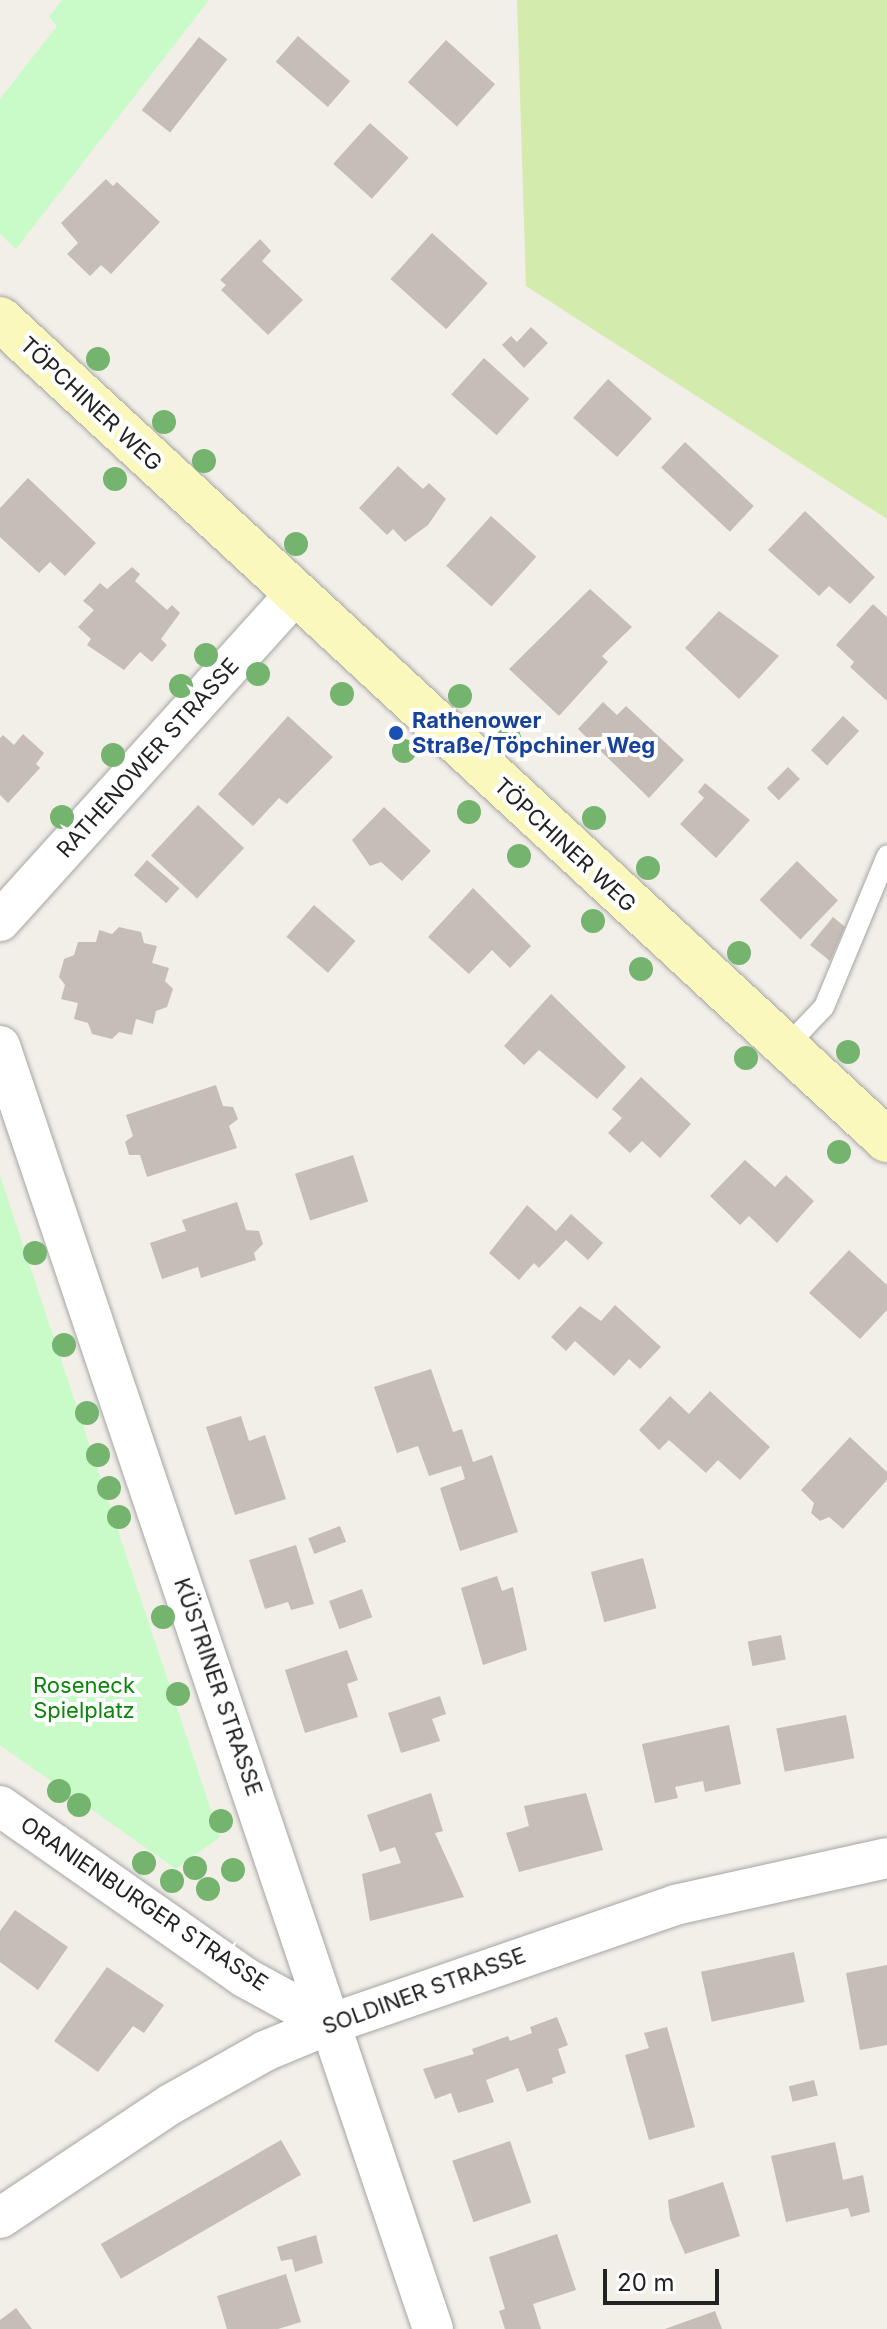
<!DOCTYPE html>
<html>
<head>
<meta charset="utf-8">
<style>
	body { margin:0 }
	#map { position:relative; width:887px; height:2329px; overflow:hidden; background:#f2eee8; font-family:Inter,sans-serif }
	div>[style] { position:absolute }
	.grass>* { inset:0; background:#d3ecae }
	.park>* { inset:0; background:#c8fbc7 }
	.building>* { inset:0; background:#c7bdb7; transform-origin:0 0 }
	.roads { filter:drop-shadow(0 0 2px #a6a6a6) drop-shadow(0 0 2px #a6a6a6) }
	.lane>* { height:20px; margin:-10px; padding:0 10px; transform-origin:10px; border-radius:10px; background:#fff }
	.street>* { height:40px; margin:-20px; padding:0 20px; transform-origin:20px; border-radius:20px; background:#fff }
	.secondary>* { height:44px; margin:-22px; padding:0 22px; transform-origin:22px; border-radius:22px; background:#fbf8bd }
	.trees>* { width:24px; height:24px; margin:-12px; border-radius:50%; background:#74b46e }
	.dots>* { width:22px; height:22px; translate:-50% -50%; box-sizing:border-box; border:4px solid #fff; border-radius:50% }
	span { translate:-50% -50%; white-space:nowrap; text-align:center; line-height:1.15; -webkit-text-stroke:8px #fff; paint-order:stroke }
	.street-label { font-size:22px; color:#222 }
	.transit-label { font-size:22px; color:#164399; font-weight:700 }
	.left { translate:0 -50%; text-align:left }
	.park-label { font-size:22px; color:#0c850a }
	.scale { position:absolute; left:603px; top:2269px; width:116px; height:36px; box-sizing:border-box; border:4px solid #222; border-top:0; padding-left:10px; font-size:24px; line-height:28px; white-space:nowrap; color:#222; -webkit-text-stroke:6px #fff; paint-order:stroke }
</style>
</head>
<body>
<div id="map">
	<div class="grass">
		<i style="clip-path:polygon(517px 0,887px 0,887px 519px,526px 286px)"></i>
	</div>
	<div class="park">
		<i style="clip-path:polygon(62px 0,209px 0,16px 249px,0 234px,0 99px,57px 26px,49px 17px)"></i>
		<i style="clip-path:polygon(0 1176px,220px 1837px,176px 1869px,0 1745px)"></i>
	</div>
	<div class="building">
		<i style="left:298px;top:36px;width:69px;height:34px;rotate:41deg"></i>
		<i style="left:199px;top:37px;width:36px;height:93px;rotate:38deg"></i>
		<i style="left:446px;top:40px;width:66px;height:57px;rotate:42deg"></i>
		<i style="left:370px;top:123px;width:52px;height:55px;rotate:42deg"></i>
		<i style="clip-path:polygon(106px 179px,113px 186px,117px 182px,160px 222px,111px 274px,101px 265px,90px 276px,67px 254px,78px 243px,61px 223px)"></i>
		<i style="left:432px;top:233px;width:75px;height:62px;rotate:42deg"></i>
		<i style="clip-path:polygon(260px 239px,271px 251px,262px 261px,303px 300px,268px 335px,221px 290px,226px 285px,220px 280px)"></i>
		<i style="clip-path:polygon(531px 327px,548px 343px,524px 368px,502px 345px,511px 336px,517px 342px)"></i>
		<i style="left:484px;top:358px;width:61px;height:49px;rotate:42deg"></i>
		<i style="left:608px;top:379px;width:59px;height:52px;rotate:42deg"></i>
		<i style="left:685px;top:442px;width:94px;height:35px;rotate:43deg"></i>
		<i style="clip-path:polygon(398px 466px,423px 489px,429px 483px,446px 499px,428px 525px,405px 542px,393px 529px,387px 535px,359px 508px)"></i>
		<i style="clip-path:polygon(28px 478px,96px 543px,65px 576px,50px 562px,39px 573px,0 537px,0 508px)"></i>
		<i style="clip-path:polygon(805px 511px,875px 577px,850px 604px,829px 586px,819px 596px,768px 550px)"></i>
		<i style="left:491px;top:516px;width:61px;height:67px;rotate:42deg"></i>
		<i style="clip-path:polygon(132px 567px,140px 574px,135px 581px,167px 610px,172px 605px,180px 613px,161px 639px,167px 645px,152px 662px,140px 652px,124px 670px,87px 645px,91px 639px,78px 627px,94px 610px,83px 601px,100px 583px,107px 589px)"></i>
		<i style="clip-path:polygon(590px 589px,632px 627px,602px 656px,608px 662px,559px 716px,509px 669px)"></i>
		<i style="clip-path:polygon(873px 604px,887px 617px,887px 701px,850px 667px,854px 662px,836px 645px)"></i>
		<i style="clip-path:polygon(719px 611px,779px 656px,739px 699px,685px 648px)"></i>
		<i style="clip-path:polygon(603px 702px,617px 715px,626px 706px,684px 760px,649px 798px,578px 729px)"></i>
		<i style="clip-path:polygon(288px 716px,333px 757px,287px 804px,279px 798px,253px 826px,218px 794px)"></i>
		<i style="left:843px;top:716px;width:22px;height:47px;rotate:43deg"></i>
		<i style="clip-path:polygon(23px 734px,44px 753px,36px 764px,40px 768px,8px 803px,0 795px,0 738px,3px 735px,14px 745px)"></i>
		<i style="left:788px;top:767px;width:17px;height:30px;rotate:45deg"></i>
		<i style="clip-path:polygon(705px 783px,750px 820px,716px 858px,680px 824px,704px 798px,698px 792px)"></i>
		<i style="left:198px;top:805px;width:63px;height:69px;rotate:43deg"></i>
		<i style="clip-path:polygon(384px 807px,431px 851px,402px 881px,381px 862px,370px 866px,352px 840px)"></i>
		<i style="left:147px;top:860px;width:43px;height:20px;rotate:41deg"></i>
		<i style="left:797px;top:861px;width:57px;height:54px;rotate:44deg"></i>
		<i style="clip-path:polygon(473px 888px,531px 946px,510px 968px,492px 950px,469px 974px,428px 937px)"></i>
		<i style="left:314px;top:905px;width:55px;height:42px;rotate:41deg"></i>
		<i style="clip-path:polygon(833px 917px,845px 927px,830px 961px,810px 945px)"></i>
		<i style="clip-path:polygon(119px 927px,141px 932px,144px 943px,157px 946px,152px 963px,169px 968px,165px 981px,173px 989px,167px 1007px,156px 1011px,153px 1024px,136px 1019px,132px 1035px,119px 1032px,112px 1039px,92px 1034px,88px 1023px,74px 1019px,78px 1003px,61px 999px,65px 985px,59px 977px,64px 959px,74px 955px,78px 942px,96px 942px,99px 930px,112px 934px)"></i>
		<i style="clip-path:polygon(551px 994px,626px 1067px,597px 1099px,539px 1050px,524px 1065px,504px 1046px)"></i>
		<i style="clip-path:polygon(641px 1077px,691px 1124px,660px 1158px,642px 1141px,630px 1153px,608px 1133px,622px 1118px,612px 1109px)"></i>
		<i style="clip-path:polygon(216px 1085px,223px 1106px,233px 1107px,238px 1119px,229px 1126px,237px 1148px,147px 1177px,140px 1155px,129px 1155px,125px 1142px,133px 1136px,126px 1115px)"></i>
		<i style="left:353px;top:1155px;width:49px;height:61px;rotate:72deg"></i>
		<i style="clip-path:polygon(745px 1160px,775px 1187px,786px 1175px,814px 1201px,777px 1243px,749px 1216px,740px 1225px,710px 1196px)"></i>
		<i style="clip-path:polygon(237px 1202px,246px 1230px,259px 1231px,263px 1244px,254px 1253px,256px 1260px,201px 1278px,198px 1267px,162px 1279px,150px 1243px,186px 1231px,182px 1220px)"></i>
		<i style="clip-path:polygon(527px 1205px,556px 1231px,571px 1214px,603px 1243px,588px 1260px,566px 1240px,539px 1268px,534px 1263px,519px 1280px,489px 1253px)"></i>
		<i style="clip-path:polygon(849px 1250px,887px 1285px,887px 1310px,860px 1339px,809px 1293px)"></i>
		<i style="clip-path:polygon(615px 1305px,661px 1347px,640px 1369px,629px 1359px,614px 1376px,575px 1341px,566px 1351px,551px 1337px,580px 1306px,601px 1321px)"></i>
		<i style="clip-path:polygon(431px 1369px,453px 1432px,462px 1429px,473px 1462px,492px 1455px,518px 1532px,460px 1551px,440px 1488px,465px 1479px,461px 1466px,429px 1476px,418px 1446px,397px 1453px,374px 1387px)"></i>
		<i style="clip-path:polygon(710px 1391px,770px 1447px,740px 1480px,718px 1460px,706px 1473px,669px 1440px,659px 1450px,639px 1430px,670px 1396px,689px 1414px)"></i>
		<i style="clip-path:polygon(241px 1416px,249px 1441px,265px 1435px,286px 1499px,235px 1515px,206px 1427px)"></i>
		<i style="clip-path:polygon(850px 1437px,887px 1472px,887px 1480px,843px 1529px,829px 1517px,820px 1521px,811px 1513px,814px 1503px,801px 1490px)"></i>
		<i style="left:340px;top:1526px;width:17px;height:34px;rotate:69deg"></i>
		<i style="clip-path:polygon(296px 1545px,314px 1604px,291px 1610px,288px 1602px,265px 1609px,249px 1560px)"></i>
		<i style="left:643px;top:1558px;width:52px;height:54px;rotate:75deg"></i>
		<i style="clip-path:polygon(497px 1576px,502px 1591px,513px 1587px,527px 1650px,483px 1665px,461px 1588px)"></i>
		<i style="left:362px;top:1589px;width:30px;height:35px;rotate:70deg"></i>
		<i style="left:781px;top:1635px;width:25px;height:34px;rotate:79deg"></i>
		<i style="clip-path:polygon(347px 1650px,358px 1680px,347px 1684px,358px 1717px,305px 1733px,285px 1670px)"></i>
		<i style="clip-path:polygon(440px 1696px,446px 1714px,432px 1719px,440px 1741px,401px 1753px,388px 1713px)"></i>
		<i style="left:846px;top:1715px;width:44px;height:71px;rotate:79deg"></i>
		<i style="clip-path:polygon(729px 1725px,741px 1784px,705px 1792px,703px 1781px,675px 1787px,678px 1798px,655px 1803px,642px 1744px)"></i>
		<i style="clip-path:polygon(431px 1793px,443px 1831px,435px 1833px,464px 1897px,370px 1921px,362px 1874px,401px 1863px,395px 1847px,380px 1852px,367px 1815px)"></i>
		<i style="clip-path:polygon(586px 1793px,603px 1850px,519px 1872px,506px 1833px,529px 1826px,524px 1806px)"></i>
		<i style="clip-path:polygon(15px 1910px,68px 1947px,38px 1990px,0 1962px,0 1931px)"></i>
		<i style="left:794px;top:1952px;width:51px;height:95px;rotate:78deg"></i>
		<i style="clip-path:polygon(887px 1965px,887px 2045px,860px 2050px,846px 1973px)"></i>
		<i style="clip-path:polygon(107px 1967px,164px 2005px,144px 2033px,133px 2026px,98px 2072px,54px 2041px)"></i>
		<i style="clip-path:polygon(557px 2017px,568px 2045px,558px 2049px,566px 2073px,552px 2078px,553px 2083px,527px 2092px,518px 2068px,486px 2080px,494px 2102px,458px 2113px,451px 2093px,435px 2099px,423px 2069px,474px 2054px,472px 2049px,508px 2036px,510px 2041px,532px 2033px,530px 2027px)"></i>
		<i style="clip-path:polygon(667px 2027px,695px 2127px,649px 2140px,625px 2055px,649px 2048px,644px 2033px)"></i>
		<i style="left:814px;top:2080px;width:16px;height:26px;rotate:76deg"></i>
		<i style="left:281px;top:2140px;width:40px;height:208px;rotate:60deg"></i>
		<i style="left:510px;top:2141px;width:65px;height:61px;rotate:71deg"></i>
		<i style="clip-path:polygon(835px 2142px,843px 2180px,863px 2175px,870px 2212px,851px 2217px,848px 2208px,786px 2222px,771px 2156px)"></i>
		<i style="clip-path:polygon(723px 2182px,740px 2236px,685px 2254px,670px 2219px,668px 2200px)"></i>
		<i style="clip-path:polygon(557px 2234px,576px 2290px,533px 2304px,541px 2329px,505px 2329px,499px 2311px,505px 2309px,489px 2257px)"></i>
		<i style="clip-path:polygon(316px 2235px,323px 2263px,295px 2272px,292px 2259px,281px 2261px,277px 2247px)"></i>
		<i style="clip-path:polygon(286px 2274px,301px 2322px,278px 2329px,227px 2329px,217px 2296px)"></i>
		<i style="clip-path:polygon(16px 2308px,32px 2329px,0 2329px,0 2320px)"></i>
		<i style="clip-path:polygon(715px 2311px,722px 2329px,665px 2329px)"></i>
	</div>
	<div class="roads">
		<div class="lane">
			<i style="left:786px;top:1047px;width:55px;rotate:-46.5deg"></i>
			<i style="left:824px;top:1007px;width:164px;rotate:-67.4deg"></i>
		</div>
		<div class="street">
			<i style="left:0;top:921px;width:440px;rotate:-47.9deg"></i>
			<i style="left:0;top:1046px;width:1354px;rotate:71.35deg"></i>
			<i style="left:0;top:1806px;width:298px;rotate:35deg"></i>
			<i style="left:244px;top:1977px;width:98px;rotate:28.7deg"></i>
			<i style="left:0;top:2218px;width:206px;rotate:-33.7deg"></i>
			<i style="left:171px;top:2104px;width:108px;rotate:-29.4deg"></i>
			<i style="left:265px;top:2051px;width:70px;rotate:-22.6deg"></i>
			<i style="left:330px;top:2024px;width:365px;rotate:-19deg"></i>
			<i style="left:675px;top:1905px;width:217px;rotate:-12.5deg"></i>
		</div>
		<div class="secondary">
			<i style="left:0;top:319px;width:1209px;rotate:42.79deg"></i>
		</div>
	</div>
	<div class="trees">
		<i style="left:98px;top:359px"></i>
		<i style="left:164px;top:422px"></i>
		<i style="left:204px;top:461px"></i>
		<i style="left:115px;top:479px"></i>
		<i style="left:296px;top:544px"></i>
		<i style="left:206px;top:655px"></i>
		<i style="left:258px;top:674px"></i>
		<i style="left:181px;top:686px"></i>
		<i style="left:342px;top:694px"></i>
		<i style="left:460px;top:696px"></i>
		<i style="left:509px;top:738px"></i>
		<i style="left:404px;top:751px"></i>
		<i style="left:113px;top:755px"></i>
		<i style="left:469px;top:812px"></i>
		<i style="left:62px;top:817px"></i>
		<i style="left:594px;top:818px"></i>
		<i style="left:519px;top:856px"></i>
		<i style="left:648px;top:868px"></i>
		<i style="left:593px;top:921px"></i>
		<i style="left:739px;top:953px"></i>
		<i style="left:641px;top:969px"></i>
		<i style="left:848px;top:1052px"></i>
		<i style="left:746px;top:1058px"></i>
		<i style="left:839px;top:1152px"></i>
		<i style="left:35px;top:1253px"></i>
		<i style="left:64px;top:1345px"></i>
		<i style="left:87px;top:1413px"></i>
		<i style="left:98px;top:1455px"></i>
		<i style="left:109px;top:1488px"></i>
		<i style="left:119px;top:1517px"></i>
		<i style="left:163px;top:1617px"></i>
		<i style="left:178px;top:1694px"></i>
		<i style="left:59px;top:1791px"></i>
		<i style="left:79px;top:1805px"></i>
		<i style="left:221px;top:1821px"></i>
		<i style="left:144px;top:1863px"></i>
		<i style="left:195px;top:1868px"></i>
		<i style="left:233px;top:1870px"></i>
		<i style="left:172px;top:1881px"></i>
		<i style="left:208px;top:1889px"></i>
	</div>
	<div class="dots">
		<i style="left:396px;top:733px;background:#1a4fb4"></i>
	</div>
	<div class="street-label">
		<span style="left:91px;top:404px;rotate:43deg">TÖPCHINER WEG</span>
		<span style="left:148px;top:758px;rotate:-48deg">RATHENOWER STRASSE</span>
		<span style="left:565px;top:845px;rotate:43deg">TÖPCHINER WEG</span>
		<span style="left:218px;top:1687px;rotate:71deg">KÜSTRINER STRASSE</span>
		<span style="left:144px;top:1904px;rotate:34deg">ORANIENBURGER STRASSE</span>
		<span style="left:424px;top:1991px;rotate:-20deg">SOLDINER STRASSE</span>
	</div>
	<div class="transit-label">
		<span class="left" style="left:412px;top:733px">Rathenower<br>Straße/Töpchiner Weg</span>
	</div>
	<div class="park-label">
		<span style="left:84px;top:1698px">Roseneck<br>Spielplatz</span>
	</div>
	<div class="scale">20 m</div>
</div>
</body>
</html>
